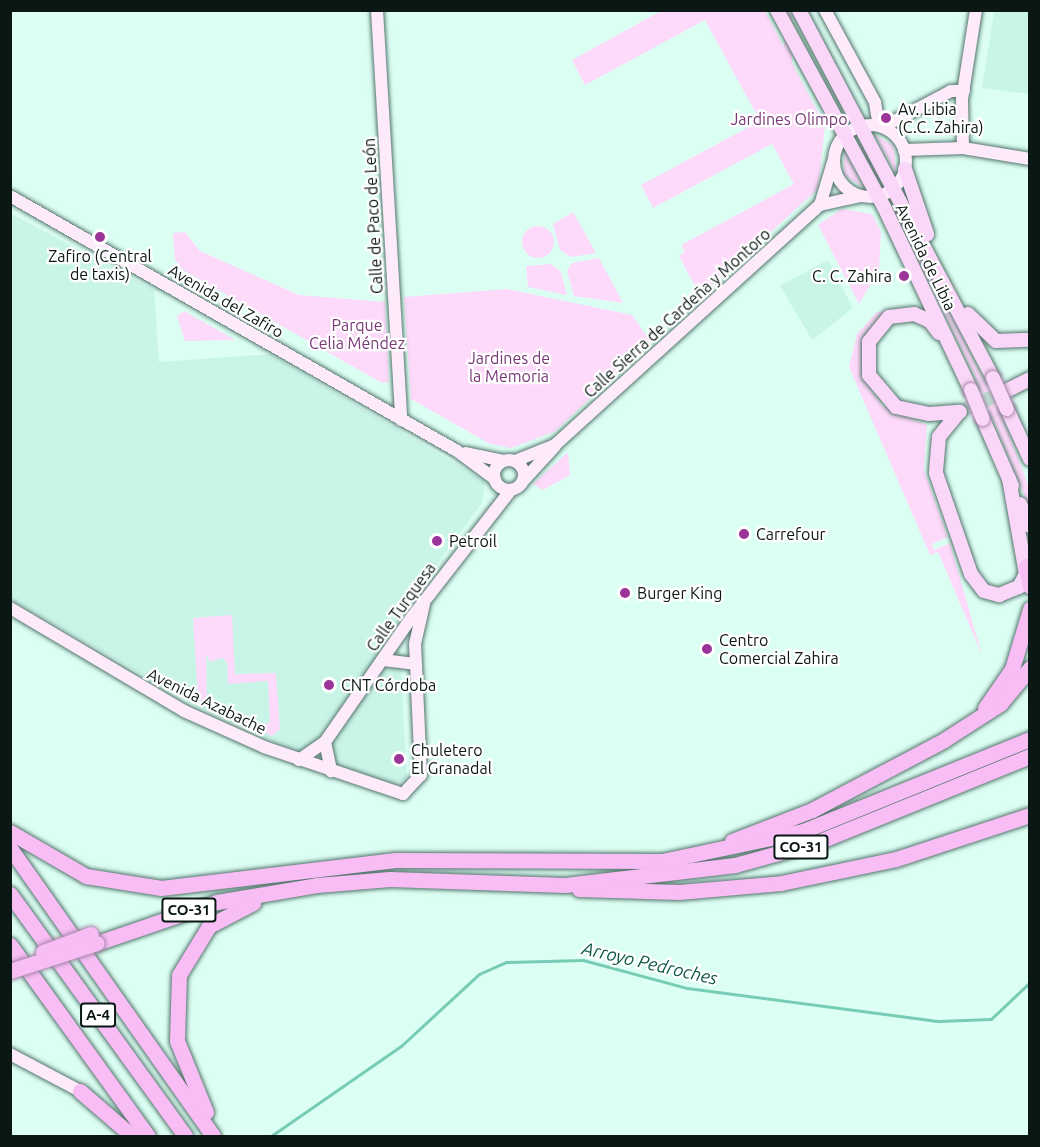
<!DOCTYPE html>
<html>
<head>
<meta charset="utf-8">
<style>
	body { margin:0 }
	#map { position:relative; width:1040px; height:1147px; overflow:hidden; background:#dcfff4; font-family:Ubuntu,sans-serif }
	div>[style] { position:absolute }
	.built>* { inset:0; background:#c9f5e8 }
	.green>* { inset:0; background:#fdd9fa; transform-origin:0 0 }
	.round { border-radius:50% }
	.stream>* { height:3px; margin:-1.5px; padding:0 1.5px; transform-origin:1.5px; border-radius:1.5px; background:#77ccb5 }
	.primary-tunnel>* { height:14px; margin-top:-7px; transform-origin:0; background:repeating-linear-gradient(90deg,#bddcd2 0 14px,transparent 0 21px) }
	.roads { filter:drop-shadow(0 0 2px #57766d) drop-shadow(0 0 2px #57766d) }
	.secondary>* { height:12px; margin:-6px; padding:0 6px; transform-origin:6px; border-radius:6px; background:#fdebfc }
	.secondary>.ring { margin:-6px; padding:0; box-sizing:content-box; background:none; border:12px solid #fdebfc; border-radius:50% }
	.primary>* { height:14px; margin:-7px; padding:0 7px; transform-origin:7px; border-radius:7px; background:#fad7f8 }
	.highway>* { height:15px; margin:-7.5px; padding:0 7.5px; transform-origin:7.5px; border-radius:7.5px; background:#f7bdf4 }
	.bridges { filter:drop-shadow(0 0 2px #a483a6) drop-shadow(0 0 2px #a483a6) }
	.primary-bridge>* { height:14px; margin:-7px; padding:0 7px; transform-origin:7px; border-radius:7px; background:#fad7f8 }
	.highway-bridge>* { height:15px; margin:-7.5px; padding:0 7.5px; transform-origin:7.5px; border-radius:7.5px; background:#f7bdf4 }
	.dots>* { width:16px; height:16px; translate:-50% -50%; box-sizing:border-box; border:3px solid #fff; border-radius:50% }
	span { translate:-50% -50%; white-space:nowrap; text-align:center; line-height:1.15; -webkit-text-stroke:4.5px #fff; paint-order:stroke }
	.shield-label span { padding:2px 4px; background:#fff; border:2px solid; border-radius:4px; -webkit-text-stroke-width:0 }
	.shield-label { font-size:15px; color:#0b1714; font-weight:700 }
	.poi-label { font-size:16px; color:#0b1714 }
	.left { translate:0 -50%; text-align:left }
	.right { translate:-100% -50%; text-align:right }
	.park-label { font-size:16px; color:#793977 }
	.street-label { font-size:16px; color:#0b1714 }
	.water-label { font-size:18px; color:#0f5848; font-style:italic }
	.frame { position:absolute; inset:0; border:12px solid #0b1714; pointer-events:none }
</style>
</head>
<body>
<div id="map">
	<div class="built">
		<i style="clip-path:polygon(994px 11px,1029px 11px,1029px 94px,982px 88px)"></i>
		<i style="clip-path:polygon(10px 213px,154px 290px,159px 362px,270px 354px,485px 481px,482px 503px,398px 617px,407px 779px,393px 785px,265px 738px,199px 707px,11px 599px)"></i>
		<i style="clip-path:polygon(828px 260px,853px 308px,812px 340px,780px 286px)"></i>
	</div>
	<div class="green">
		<i style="clip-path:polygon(661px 11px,765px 11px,825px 126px,818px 189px,695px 301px,687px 296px,697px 290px,679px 256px,685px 252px,681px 245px,794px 184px,772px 144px,653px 208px,641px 185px,760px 121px,705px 20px,585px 85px,572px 60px)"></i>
		<i style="left:784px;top:11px;width:8px;height:130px"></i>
		<i style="clip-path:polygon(875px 135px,894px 146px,896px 171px,895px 172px)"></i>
		<i style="left:863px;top:143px;width:38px;height:6px;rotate:61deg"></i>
		<i style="clip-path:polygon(844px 150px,864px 188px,844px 175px)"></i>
		<i style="clip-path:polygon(842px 209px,872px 214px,881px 232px,879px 271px,859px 304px,818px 225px)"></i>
		<i style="clip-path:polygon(899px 209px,1004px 421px,1029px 487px,1029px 507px,978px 383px,894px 211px)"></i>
		<i style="clip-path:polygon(573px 212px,596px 253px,571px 257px,560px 250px,553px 224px)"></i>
		<i class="round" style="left:522px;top:226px;width:32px;height:32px"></i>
		<i style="clip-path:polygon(185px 232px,200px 251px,299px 295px,385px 302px,389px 382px,382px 383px,183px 270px,175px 260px,173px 233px)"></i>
		<i style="clip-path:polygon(599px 258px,623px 303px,574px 296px,567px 271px,572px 263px)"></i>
		<i style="clip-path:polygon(551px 264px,561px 272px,567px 295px,528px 287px,526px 266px)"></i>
		<i style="clip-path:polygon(507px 289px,632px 315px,651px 342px,554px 432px,511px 448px,490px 444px,411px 399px,404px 297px)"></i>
		<i style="clip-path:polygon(184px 311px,234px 339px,234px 340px,185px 341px,177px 316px)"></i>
		<i style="clip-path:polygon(887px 311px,862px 347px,863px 379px,883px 406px,927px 425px,924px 470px,948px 537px,932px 544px,934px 550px,950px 543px,982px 655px,938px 552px,930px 555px,849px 367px,857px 334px,877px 312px)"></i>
		<i style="clip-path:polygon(568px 452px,570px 475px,543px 490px,533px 484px)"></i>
		<i style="clip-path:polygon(evenodd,232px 615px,235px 674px,276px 673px,280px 729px,272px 736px,205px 706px,198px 696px,193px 618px,232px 615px,206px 654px,210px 662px,222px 658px,227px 662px,228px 684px,268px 681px,270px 722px,264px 725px,207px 697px,206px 654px)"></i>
	</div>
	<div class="stream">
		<i style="left:271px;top:1136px;width:158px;rotate:-34.7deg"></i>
		<i style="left:401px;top:1046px;width:106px;rotate:-42.7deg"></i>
		<i style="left:479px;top:974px;width:30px;rotate:-24deg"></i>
		<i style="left:506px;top:962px;width:77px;rotate:-1.5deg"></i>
		<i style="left:583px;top:960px;width:108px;rotate:15.1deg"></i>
		<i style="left:687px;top:988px;width:254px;rotate:7.5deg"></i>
		<i style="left:939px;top:1021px;width:52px;rotate:-2.2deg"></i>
		<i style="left:991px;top:1019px;width:54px;rotate:-43.5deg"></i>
	</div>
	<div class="primary-tunnel">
		<i style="left:964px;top:410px;width:48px;rotate:-24.4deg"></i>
	</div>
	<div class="roads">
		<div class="secondary">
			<i style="left:377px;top:10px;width:411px;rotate:86.6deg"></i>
			<i style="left:825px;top:10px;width:105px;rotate:61.5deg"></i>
			<i style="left:875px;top:102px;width:24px;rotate:81deg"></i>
			<i class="ring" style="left:834px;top:125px;width:60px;height:60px"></i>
			<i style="left:883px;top:127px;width:77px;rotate:-27.9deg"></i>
			<i style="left:951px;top:91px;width:13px"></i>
			<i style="left:963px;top:148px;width:49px;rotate:-91.2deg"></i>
			<i style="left:962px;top:99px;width:90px;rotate:-81.1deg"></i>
			<i style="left:904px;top:150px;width:59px;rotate:-1.9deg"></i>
			<i style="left:963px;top:148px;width:68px;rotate:9.3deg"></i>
			<i style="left:10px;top:196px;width:515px;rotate:29.7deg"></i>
			<i style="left:457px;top:451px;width:47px;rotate:36.4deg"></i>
			<i style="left:820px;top:205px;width:42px;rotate:-12.4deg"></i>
			<i style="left:466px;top:453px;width:38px;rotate:12deg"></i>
			<i class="ring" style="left:494px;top:460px;width:18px;height:18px"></i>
			<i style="left:515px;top:461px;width:43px;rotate:-21.8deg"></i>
			<i style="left:555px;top:445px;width:358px;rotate:-42.2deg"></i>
			<i style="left:820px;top:205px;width:48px;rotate:-73.1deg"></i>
			<i style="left:523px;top:481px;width:47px;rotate:-47.6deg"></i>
			<i style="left:10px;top:608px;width:202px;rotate:30.6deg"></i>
			<i style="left:184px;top:711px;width:88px;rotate:24.2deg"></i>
			<i style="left:264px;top:747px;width:147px;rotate:18.7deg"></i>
			<i style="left:403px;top:794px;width:26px;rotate:-47deg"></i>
			<i style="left:421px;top:775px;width:131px;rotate:-92.6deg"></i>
			<i style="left:415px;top:644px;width:41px;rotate:-77.3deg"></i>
			<i style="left:383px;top:660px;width:32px;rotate:7deg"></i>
			<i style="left:325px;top:742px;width:30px;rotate:78deg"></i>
			<i style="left:299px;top:760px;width:32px;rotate:-35deg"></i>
			<i style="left:325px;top:742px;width:152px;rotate:-55.2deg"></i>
			<i style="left:412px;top:617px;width:161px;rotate:-52.1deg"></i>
			<i style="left:10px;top:1054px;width:79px;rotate:27.9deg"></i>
		</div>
		<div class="primary">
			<i style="left:777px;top:10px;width:224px;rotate:61.5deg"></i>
			<i style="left:884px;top:207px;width:203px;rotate:64.6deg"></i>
			<i style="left:799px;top:10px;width:416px;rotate:62.2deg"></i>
			<i style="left:905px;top:169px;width:69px;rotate:71.3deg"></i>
			<i style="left:968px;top:314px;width:39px;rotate:44deg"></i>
			<i style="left:996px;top:341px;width:34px;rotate:-2deg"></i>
			<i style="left:939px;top:333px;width:15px;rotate:-127deg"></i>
			<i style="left:930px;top:321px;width:17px;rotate:-156deg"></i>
			<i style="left:914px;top:314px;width:25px;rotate:173deg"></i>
			<i style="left:889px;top:317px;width:32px;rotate:129deg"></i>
			<i style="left:869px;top:342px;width:33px;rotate:90deg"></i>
			<i style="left:869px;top:375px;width:42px;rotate:49.8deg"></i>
			<i style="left:896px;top:407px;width:34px;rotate:12deg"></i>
			<i style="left:929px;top:414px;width:31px;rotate:-4deg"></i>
			<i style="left:1008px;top:390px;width:25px;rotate:-27deg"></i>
			<i style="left:1007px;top:409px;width:55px;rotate:65.3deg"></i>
			<i style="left:959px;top:412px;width:32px;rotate:129deg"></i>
			<i style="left:939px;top:437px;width:36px;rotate:95deg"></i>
			<i style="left:936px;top:473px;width:107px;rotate:70.9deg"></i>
			<i style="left:971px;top:574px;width:21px;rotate:53deg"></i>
			<i style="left:984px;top:591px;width:16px;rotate:15deg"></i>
			<i style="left:999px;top:595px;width:22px;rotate:-22deg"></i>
			<i style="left:1019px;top:587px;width:15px;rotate:-62deg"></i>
			<i style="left:1026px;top:574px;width:97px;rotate:-100.1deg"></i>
			<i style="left:983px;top:419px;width:73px;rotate:66.6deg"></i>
			<i style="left:1020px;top:504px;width:24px;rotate:66deg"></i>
		</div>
		<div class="highway">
			<i style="left:1026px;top:566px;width:21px;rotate:79deg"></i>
			<i style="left:985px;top:708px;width:47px;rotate:-55.3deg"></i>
			<i style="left:1012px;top:669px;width:63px;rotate:-73.3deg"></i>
			<i style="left:10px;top:832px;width:88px;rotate:30.1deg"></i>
			<i style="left:86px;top:876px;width:76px;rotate:9.1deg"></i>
			<i style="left:161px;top:888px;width:236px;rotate:-6.8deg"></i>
			<i style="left:395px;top:860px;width:267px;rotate:0.2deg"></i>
			<i style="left:662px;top:861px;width:144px;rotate:-12deg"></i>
			<i style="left:803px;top:831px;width:245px;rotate:-22.1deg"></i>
			<i style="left:732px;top:841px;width:86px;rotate:-21.2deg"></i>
			<i style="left:812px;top:810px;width:149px;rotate:-27.9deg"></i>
			<i style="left:944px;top:740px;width:67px;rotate:-32.7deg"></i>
			<i style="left:1000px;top:704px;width:47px;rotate:-50.2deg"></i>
			<i style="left:10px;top:848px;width:352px;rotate:54.8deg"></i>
			<i style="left:579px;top:889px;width:100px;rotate:1.7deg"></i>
			<i style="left:679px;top:892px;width:102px;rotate:-5deg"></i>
			<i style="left:781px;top:883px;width:117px;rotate:-11.8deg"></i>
			<i style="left:896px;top:859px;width:141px;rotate:-18.2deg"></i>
			<i style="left:10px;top:894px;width:299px;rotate:54.1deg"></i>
			<i style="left:97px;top:943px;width:127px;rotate:-18.9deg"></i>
			<i style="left:217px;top:902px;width:101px;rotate:-9.6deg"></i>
			<i style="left:317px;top:885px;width:73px;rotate:-4.7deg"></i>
			<i style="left:390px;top:879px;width:175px;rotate:2deg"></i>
			<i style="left:565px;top:885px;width:171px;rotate:-6.7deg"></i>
			<i style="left:735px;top:865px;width:86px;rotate:-15.5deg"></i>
			<i style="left:818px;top:842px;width:229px;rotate:-22.1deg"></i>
			<i style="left:10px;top:945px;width:236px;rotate:54.2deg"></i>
			<i style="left:80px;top:1091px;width:69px;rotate:40.9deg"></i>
			<i style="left:206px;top:1112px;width:77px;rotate:-112.2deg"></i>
			<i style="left:177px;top:1041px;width:66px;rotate:-88.3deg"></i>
			<i style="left:179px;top:975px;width:57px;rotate:-58.5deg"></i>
			<i style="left:209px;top:926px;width:50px;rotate:-27.6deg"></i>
		</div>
	</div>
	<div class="bridges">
		<div class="primary-bridge">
			<i style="left:993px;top:378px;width:34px;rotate:66deg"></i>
			<i style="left:971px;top:390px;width:31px;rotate:68deg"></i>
		</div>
		<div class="highway-bridge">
			<i style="left:43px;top:952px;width:51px;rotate:-20.6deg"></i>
			<i style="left:10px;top:971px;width:91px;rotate:-17.8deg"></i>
		</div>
	</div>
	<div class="dots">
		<i style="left:886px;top:118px;background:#9a3499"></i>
		<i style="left:100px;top:237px;background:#9a3499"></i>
		<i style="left:904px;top:276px;background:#9a3499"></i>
		<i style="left:744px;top:534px;background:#9a3499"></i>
		<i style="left:437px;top:541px;background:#9a3499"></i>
		<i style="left:625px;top:593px;background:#9a3499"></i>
		<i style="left:707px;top:649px;background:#9a3499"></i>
		<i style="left:329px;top:685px;background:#9a3499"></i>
		<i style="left:399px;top:759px;background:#9a3499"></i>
	</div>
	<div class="shield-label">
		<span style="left:801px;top:847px">CO-31</span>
		<span style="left:189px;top:910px">CO-31</span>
		<span style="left:98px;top:1015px">A-4</span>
	</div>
	<div class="poi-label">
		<span class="left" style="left:898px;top:118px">Av. Libia<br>(C.C. Zahira)</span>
		<span style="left:100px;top:265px">Zafiro (Central<br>de taxis)</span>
		<span class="right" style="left:892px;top:276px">C. C. Zahira</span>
		<span class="left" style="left:756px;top:534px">Carrefour</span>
		<span class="left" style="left:449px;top:541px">Petroil</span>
		<span class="left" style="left:637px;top:593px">Burger King</span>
		<span class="left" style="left:719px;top:649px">Centro<br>Comercial Zahira</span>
		<span class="left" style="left:341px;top:685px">CNT Córdoba</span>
		<span class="left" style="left:411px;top:759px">Chuletero<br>El Granadal</span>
	</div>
	<div class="park-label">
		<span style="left:789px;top:119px">Jardines Olimpo</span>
		<span style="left:357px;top:334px">Parque<br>Celia Méndez</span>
		<span style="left:509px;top:367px">Jardines de<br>la Memoria</span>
	</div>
	<div class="street-label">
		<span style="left:373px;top:216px;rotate:-93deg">Calle de Paco de León</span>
		<span style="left:926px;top:257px;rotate:64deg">Avenida de Libia</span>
		<span style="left:226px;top:301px;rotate:30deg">Avenida del Zafiro</span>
		<span style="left:677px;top:313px;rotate:-42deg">Calle Sierra de Cardeña y Montoro</span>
		<span style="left:401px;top:607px;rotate:-54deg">Calle Turquesa</span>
		<span style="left:207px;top:701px;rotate:26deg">Avenida Azabache</span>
	</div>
	<div class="water-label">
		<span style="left:650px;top:963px;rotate:13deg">Arroyo Pedroches</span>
	</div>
	<div class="frame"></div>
</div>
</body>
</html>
